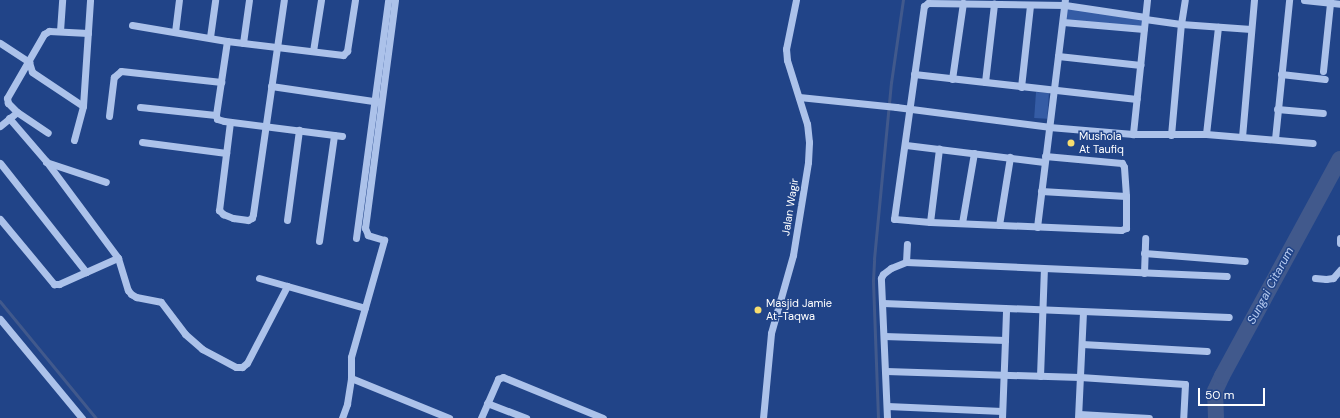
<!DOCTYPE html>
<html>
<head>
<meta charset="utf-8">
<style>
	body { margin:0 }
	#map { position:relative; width:1340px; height:418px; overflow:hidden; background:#214488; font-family:"DM Sans",sans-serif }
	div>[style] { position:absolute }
	.green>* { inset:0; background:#355ca5; transform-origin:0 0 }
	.stream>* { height:2.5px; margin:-1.25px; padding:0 1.25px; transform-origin:1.25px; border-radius:1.25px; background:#41598c }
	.river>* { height:16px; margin:-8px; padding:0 8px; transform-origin:8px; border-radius:8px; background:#41598c }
	.minor>* { height:7px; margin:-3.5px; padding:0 3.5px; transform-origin:3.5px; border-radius:3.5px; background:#acc2ea }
	.dots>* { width:11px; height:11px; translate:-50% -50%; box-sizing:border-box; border:2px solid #214488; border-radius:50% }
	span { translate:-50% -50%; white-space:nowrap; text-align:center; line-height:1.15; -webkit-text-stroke:3px #214488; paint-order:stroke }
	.poi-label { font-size:11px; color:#fff }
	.left { translate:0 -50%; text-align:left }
	.street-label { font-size:11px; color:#fff }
	.water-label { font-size:12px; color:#b8ccf1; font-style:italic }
	.scale { position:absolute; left:1198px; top:388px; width:67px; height:18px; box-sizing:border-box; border:2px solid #fff; border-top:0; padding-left:5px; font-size:12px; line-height:14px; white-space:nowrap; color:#fff; -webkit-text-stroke:3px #214488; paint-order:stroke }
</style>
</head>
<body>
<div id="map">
	<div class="green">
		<i style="clip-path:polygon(1065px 5px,1145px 17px,1144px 29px,1063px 22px)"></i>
		<i style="left:1036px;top:92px;width:13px;height:26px;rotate:4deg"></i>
	</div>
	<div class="stream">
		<i style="left:0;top:301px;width:151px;rotate:50.6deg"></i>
		<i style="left:878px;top:418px;width:137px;rotate:-92.1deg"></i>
		<i style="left:873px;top:281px;width:22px;rotate:-87deg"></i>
		<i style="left:874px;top:259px;width:177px;rotate:-84.5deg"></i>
		<i style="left:891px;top:83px;width:84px;rotate:-81.8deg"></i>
	</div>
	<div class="river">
		<i style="left:1216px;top:418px;width:27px;rotate:-92deg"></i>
		<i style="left:1215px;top:391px;width:17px;rotate:-65deg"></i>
		<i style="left:1222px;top:376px;width:247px;rotate:-61.5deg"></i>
	</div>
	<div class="minor">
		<i style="left:1147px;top:0;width:135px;rotate:96deg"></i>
		<i style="left:1133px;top:134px;width:73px"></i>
		<i style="left:1206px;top:134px;width:107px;rotate:4.8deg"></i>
		<i style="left:1304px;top:0;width:36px;rotate:6deg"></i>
		<i style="left:1145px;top:19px;width:36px;rotate:8deg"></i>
		<i style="left:1181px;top:24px;width:24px;rotate:-81deg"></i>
		<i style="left:1063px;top:22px;width:81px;rotate:4.9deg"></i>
		<i style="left:132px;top:25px;width:96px;rotate:9.6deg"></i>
		<i style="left:227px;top:41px;width:117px;rotate:6.9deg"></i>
		<i style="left:343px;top:55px;width:6px;rotate:-45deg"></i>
		<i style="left:347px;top:51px;width:52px;rotate:-81.1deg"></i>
		<i style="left:60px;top:31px;width:31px;rotate:-86deg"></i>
		<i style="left:175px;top:32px;width:32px;rotate:-83deg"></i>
		<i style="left:210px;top:37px;width:37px;rotate:-82deg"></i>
		<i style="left:227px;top:41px;width:75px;rotate:98.5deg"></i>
		<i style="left:216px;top:115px;width:4px;rotate:76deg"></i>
		<i style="left:217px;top:119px;width:7px;rotate:16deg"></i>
		<i style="left:224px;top:121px;width:119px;rotate:7.2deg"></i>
		<i style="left:0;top:43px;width:35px;rotate:33deg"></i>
		<i style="left:29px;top:62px;width:10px;rotate:73deg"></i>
		<i style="left:32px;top:72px;width:61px;rotate:33.7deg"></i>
		<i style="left:83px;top:106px;width:106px;rotate:-86.2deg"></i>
		<i style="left:243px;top:43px;width:43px;rotate:-82.1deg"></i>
		<i style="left:313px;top:51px;width:52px;rotate:-81.1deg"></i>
		<i style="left:1058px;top:56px;width:83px;rotate:6.2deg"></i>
		<i style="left:1323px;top:71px;width:68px;rotate:-84.1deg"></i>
		<i style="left:914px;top:74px;width:224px;rotate:6.4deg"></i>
		<i style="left:1281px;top:74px;width:44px;rotate:6.5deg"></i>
		<i style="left:952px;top:79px;width:77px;rotate:-81.8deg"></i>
		<i style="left:985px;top:82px;width:79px;rotate:-83.4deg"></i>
		<i style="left:271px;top:86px;width:110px;rotate:8.4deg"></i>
		<i style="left:1021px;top:87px;width:82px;rotate:-83.7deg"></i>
		<i style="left:799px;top:97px;width:98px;rotate:5.9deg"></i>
		<i style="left:896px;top:107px;width:154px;rotate:7.4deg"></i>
		<i style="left:1049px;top:127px;width:84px;rotate:4.8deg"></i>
		<i style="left:140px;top:107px;width:76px;rotate:6deg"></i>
		<i style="left:1277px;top:109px;width:46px;rotate:5deg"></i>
		<i style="left:17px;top:112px;width:13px;rotate:-135deg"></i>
		<i style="left:8px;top:103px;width:5px;rotate:-101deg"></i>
		<i style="left:7px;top:98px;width:74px;rotate:-60deg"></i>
		<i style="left:44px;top:34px;width:6px;rotate:-31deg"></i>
		<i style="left:49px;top:31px;width:39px;rotate:3deg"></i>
		<i style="left:109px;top:116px;width:39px;rotate:-83deg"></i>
		<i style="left:114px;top:77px;width:9px;rotate:-41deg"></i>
		<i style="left:121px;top:71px;width:101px;rotate:6.3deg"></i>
		<i style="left:9px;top:118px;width:57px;rotate:49.3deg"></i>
		<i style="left:46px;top:161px;width:121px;rotate:53.4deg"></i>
		<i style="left:118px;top:258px;width:34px;rotate:73deg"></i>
		<i style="left:128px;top:290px;width:5px;rotate:53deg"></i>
		<i style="left:131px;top:294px;width:6px;rotate:31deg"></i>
		<i style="left:136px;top:297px;width:25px;rotate:11deg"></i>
		<i style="left:161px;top:302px;width:40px;rotate:53deg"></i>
		<i style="left:185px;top:334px;width:23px;rotate:41deg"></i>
		<i style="left:202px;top:349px;width:38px;rotate:28deg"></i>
		<i style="left:236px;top:367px;width:6px"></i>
		<i style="left:242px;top:367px;width:6px;rotate:-39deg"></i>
		<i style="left:247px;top:363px;width:87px;rotate:-62.5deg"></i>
		<i style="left:230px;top:122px;width:89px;rotate:97.1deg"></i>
		<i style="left:219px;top:210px;width:6px;rotate:45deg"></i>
		<i style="left:223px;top:214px;width:11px;rotate:22deg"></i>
		<i style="left:233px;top:218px;width:15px;rotate:8deg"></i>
		<i style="left:248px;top:220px;width:4px;rotate:-27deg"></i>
		<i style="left:252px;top:218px;width:4px;rotate:-76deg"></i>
		<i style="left:253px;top:214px;width:216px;rotate:-81.8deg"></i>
		<i style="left:0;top:126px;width:22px;rotate:-39deg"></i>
		<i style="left:17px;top:112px;width:37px;rotate:34deg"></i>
		<i style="left:1206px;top:134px;width:108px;rotate:-83.6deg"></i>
		<i style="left:1171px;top:135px;width:111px;rotate:-84.9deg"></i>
		<i style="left:1181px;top:24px;width:70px;rotate:4.1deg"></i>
		<i style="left:1242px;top:137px;width:138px;rotate:-85deg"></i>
		<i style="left:1275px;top:139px;width:140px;rotate:-84.2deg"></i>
		<i style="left:74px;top:140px;width:35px;rotate:-75deg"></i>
		<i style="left:142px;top:142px;width:85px;rotate:7.5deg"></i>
		<i style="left:906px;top:145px;width:139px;rotate:7deg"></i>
		<i style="left:1045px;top:156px;width:77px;rotate:5.2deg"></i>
		<i style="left:1122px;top:163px;width:4px;rotate:63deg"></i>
		<i style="left:1124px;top:167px;width:29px;rotate:86deg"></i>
		<i style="left:1126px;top:196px;width:32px;rotate:90deg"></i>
		<i style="left:1126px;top:228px;width:5px;rotate:158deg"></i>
		<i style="left:1121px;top:230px;width:191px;rotate:-177.6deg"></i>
		<i style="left:930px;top:222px;width:36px;rotate:-175deg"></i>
		<i style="left:894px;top:219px;width:215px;rotate:-82deg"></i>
		<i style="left:924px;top:6px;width:5px;rotate:-37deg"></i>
		<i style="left:928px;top:3px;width:137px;rotate:0.8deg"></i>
		<i style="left:1065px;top:5px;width:81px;rotate:8.5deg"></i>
		<i style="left:46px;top:162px;width:63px;rotate:18.4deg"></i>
		<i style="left:0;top:163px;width:139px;rotate:51.7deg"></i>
		<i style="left:86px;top:272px;width:35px;rotate:-24deg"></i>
		<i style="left:1041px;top:191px;width:85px;rotate:3.4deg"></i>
		<i style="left:0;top:219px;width:85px;rotate:50.3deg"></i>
		<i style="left:54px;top:284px;width:5px"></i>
		<i style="left:59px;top:284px;width:30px;rotate:-24deg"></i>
		<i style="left:287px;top:220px;width:91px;rotate:-82.4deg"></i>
		<i style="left:930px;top:222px;width:74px;rotate:-83deg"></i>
		<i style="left:962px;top:223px;width:71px;rotate:-80.3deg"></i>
		<i style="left:999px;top:225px;width:69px;rotate:-80.8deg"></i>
		<i style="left:1037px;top:227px;width:229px;rotate:-83deg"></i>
		<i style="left:356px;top:238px;width:240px;rotate:-82.3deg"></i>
		<i style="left:1340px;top:238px;width:5px;rotate:90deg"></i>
		<i style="left:319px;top:241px;width:107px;rotate:-81.9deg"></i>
		<i style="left:1144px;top:253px;width:101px;rotate:4.5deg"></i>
		<i style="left:906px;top:262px;width:18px;rotate:-87deg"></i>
		<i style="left:1144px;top:273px;width:35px;rotate:-88deg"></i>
		<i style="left:259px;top:278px;width:110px;rotate:15.8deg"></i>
		<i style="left:1315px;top:278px;width:11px;rotate:5deg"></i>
		<i style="left:1326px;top:279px;width:7px;rotate:-8deg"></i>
		<i style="left:1333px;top:278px;width:11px;rotate:-49deg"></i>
		<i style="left:883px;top:303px;width:346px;rotate:2.3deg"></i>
		<i style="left:0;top:319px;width:129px;rotate:50.4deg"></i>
		<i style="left:884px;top:336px;width:121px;rotate:1.9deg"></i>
		<i style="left:1005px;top:340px;width:31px;rotate:-88deg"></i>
		<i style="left:1082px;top:344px;width:125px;rotate:3.2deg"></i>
		<i style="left:886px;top:371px;width:194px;rotate:1.8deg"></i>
		<i style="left:1080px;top:377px;width:105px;rotate:3.8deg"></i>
		<i style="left:1185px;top:384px;width:34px;rotate:93deg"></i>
		<i style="left:1040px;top:376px;width:107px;rotate:-87.9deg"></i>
		<i style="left:351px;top:378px;width:106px;rotate:22.2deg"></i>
		<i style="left:487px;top:403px;width:42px;rotate:21deg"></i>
		<i style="left:887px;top:406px;width:115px;rotate:2.5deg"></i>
		<i style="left:1079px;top:414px;width:70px;rotate:3.3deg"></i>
		<i style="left:342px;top:418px;width:15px;rotate:-70deg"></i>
		<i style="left:347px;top:404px;width:26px;rotate:-81deg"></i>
		<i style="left:351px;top:378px;width:21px;rotate:-90deg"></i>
		<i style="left:351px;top:357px;width:122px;rotate:-74.2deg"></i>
		<i style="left:384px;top:240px;width:17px;rotate:-163deg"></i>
		<i style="left:368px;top:235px;width:8px;rotate:-113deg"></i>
		<i style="left:365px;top:228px;width:230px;rotate:-82.5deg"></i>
		<i style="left:481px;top:418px;width:43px;rotate:-66.4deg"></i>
		<i style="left:498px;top:379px;width:5px;rotate:-22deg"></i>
		<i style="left:503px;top:377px;width:108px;rotate:22.3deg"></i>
		<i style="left:763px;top:418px;width:85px;rotate:-84.6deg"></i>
		<i style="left:771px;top:333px;width:81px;rotate:-74.2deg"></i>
		<i style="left:793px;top:255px;width:94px;rotate:-80.8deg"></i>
		<i style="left:808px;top:162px;width:20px;rotate:-87deg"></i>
		<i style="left:809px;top:142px;width:18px;rotate:-96deg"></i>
		<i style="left:807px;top:124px;width:67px;rotate:-107.4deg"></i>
		<i style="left:787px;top:60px;width:11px;rotate:-95deg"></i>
		<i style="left:786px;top:49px;width:50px;rotate:-78.5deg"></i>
		<i style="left:887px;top:418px;width:140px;rotate:-92.5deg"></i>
		<i style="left:881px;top:278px;width:4px;rotate:-63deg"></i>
		<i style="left:883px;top:274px;width:10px;rotate:-37deg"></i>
		<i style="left:891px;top:268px;width:16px;rotate:-22deg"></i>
		<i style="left:906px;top:262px;width:321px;rotate:2.5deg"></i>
		<i style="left:1002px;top:418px;width:78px;rotate:-87.8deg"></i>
		<i style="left:1078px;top:418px;width:106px;rotate:-87.3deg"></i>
	</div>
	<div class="dots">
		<i style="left:1071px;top:143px;background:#f7dd6e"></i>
		<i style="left:758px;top:310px;background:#f7dd6e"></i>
	</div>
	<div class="poi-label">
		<span class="left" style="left:1079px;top:143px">Mushola<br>At Taufiq</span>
		<span class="left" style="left:766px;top:310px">Masjid Jamie<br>At-Taqwa</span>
	</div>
	<div class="street-label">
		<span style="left:790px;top:207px;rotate:-81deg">Jalan Wagir</span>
	</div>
	<div class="water-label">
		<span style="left:1271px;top:286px;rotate:-62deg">Sungai Citarum</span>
	</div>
	<div class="scale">50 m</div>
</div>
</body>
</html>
